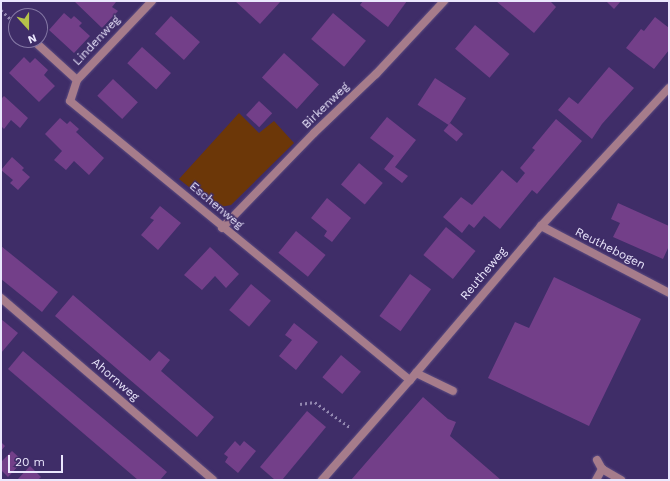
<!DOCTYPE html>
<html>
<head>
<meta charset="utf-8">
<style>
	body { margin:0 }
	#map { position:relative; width:670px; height:481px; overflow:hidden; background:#3f2d68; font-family:"Work Sans",sans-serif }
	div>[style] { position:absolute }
	.green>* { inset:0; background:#6c3708 }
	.building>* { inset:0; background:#733f89; transform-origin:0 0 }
	.path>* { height:2.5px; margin-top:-1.25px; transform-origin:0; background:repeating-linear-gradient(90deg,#9287b0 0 2px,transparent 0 5px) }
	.roads { filter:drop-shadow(0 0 1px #5b4b80) drop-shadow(0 0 1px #5b4b80) }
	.service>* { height:8px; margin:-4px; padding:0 4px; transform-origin:4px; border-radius:4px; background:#a67c8b }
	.minor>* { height:8px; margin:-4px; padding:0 4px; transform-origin:4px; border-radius:4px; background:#a67c8b }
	span { translate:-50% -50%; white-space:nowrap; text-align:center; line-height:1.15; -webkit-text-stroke:3px #3f2d68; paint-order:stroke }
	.street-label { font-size:12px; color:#ebe7fd }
	.frame { position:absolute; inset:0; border:2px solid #ebe7fd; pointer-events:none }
	.north { position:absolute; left:8px; top:8px; width:40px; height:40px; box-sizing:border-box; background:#3f2d68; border:1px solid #8477a4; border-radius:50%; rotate:159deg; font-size:11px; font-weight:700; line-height:16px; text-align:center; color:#ebe7fd }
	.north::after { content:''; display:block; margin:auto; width:14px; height:18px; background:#b5c249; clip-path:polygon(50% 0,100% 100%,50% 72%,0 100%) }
	.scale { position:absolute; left:8px; top:455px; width:55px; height:18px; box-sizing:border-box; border:2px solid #ebe7fd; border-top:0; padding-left:5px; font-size:12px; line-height:14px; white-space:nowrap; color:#ebe7fd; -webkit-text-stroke:3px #3f2d68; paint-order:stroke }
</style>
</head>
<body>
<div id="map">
	<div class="green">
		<i style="clip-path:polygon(239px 113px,259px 133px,274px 121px,294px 143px,231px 205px,215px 208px,179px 179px)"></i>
	</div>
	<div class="building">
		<i style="clip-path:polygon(74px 1px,115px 1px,116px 2px,112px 7px,118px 11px,102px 28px)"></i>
		<i style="clip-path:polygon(235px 1px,281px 1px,260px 24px)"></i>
		<i style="clip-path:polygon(363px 1px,407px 1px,388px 27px,360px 5px)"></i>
		<i style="clip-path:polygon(496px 1px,550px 1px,556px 7px,534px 33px)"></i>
		<i style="clip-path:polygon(606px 1px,621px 1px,614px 9px)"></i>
		<i style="clip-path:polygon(64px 13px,71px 19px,74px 16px,82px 23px,79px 26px,90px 36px,74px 53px,49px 30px)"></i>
		<i style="left:333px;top:13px;width:43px;height:34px;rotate:40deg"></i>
		<i style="left:171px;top:16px;width:39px;height:24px;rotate:42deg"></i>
		<i style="clip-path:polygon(655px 17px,669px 28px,669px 50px,654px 69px,626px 48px,641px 29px,644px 31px)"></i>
		<i style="left:475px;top:25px;width:45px;height:31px;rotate:40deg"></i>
		<i style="left:142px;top:47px;width:39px;height:22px;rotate:42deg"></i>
		<i style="left:284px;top:53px;width:47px;height:33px;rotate:42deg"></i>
		<i style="clip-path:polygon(24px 57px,30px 63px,35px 58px,48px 70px,44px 75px,55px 86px,39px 102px,9px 73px)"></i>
		<i style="clip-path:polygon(609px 67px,634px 88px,602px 124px,592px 139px,558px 110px,569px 97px,578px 104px)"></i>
		<i style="left:435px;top:78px;width:37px;height:32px;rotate:33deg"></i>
		<i style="left:113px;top:79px;width:34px;height:23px;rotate:43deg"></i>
		<i style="clip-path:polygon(4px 96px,28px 118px,20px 128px,11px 120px,4px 129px,1px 126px,1px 99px)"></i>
		<i style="left:259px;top:101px;width:18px;height:19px;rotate:43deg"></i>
		<i style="clip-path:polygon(387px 117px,416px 140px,395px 167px,408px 176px,402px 183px,384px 169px,394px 156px,370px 138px)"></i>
		<i style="clip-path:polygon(60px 118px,67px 124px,70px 121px,79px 129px,76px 132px,104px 158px,89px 175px,74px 161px,66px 170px,54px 160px,62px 151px,45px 134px)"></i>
		<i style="clip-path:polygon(556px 119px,582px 141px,537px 194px,532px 190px,500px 229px,484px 216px,474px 228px,469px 224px,462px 233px,443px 217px,461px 197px,472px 205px,502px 170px,517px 183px,525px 173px,520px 168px,535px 150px,532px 148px)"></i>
		<i style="left:450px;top:123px;width:17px;height:10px;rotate:40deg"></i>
		<i style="clip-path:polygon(12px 157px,24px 168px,22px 170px,30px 177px,18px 190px,10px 183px,13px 180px,1px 170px)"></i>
		<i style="left:359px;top:163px;width:31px;height:28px;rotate:40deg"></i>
		<i style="clip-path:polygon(327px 198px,351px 218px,332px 242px,324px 236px,327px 231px,311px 218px)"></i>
		<i style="clip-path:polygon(618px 203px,669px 226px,669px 246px,663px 259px,613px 237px,620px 223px,611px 219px)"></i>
		<i style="clip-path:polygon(160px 206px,181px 223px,158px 250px,141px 235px,154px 220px,150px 218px)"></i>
		<i style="left:446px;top:227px;width:38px;height:36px;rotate:39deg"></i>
		<i style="left:296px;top:231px;width:38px;height:28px;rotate:39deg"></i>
		<i style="clip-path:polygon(1px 246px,58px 292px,42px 312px,1px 279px)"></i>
		<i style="clip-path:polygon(210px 247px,239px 274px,226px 288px,215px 276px,202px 290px,184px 275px)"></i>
		<i style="left:410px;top:274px;width:26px;height:52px;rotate:36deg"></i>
		<i style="clip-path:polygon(554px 277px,641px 319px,589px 426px,488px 378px,515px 322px,529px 328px)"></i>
		<i style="left:251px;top:284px;width:26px;height:34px;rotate:40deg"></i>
		<i style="clip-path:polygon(73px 295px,150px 361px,159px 351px,170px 360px,161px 371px,214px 417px,197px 437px,55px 316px)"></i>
		<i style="clip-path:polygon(1px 319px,18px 333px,1px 353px)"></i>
		<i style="clip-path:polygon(294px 323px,318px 342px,296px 370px,279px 356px,292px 340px,285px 335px)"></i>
		<i style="clip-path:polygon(23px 351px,167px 472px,160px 480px,138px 480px,8px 369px)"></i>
		<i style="left:341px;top:355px;width:26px;height:29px;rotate:40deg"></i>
		<i style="clip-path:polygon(423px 397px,448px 419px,456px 422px,450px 436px,501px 480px,351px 480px)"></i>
		<i style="clip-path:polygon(307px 411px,326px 427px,282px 480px,275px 480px,260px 467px)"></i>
		<i style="clip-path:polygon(235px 441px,240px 446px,244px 441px,256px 451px,238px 473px,225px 462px,228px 457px,224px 454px)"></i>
		<i style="clip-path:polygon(1px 442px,5px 446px,1px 451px)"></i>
		<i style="clip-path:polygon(12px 451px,23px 461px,8px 477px,1px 470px,1px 462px)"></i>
		<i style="clip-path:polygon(30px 466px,41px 477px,38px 480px,17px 480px)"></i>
	</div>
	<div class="path">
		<i style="left:1px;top:10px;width:21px;rotate:43deg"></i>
		<i style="left:300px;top:404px;width:15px;rotate:-8deg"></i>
		<i style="left:315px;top:402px;width:44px;rotate:35.8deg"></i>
	</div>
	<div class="roads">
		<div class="service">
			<i style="left:416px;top:373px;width:41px;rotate:25.9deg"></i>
			<i style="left:597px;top:460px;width:10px;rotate:61deg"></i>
			<i style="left:602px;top:469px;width:22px;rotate:30deg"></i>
			<i style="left:596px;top:480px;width:13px;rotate:-61deg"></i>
		</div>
		<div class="minor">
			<i style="left:33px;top:40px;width:59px;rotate:42.3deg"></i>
			<i style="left:77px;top:80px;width:22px;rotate:108deg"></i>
			<i style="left:70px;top:101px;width:440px;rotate:39.4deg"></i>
			<i style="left:77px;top:80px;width:109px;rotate:-46.5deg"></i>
			<i style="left:541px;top:226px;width:144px;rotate:27.6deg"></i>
			<i style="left:222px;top:228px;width:132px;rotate:-45.9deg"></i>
			<i style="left:314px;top:133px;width:86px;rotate:-43.6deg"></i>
			<i style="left:376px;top:74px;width:100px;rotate:-47deg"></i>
			<i style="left:1px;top:298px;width:279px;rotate:40.6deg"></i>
			<i style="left:322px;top:480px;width:133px;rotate:-48.7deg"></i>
			<i style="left:410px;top:380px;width:202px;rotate:-49.6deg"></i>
			<i style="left:541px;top:226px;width:188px;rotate:-47.2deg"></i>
		</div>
	</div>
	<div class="street-label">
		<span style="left:97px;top:41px;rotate:-47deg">Lindenweg</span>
		<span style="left:326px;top:106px;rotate:-44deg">Birkenweg</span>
		<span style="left:216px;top:206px;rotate:40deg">Eschenweg</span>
		<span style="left:610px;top:249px;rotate:27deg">Reuthebogen</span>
		<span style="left:484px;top:274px;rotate:-50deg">Reutheweg</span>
		<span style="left:115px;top:380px;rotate:41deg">Ahornweg</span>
	</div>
	<div class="frame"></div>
	<div class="north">N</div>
	<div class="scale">20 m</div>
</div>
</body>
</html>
